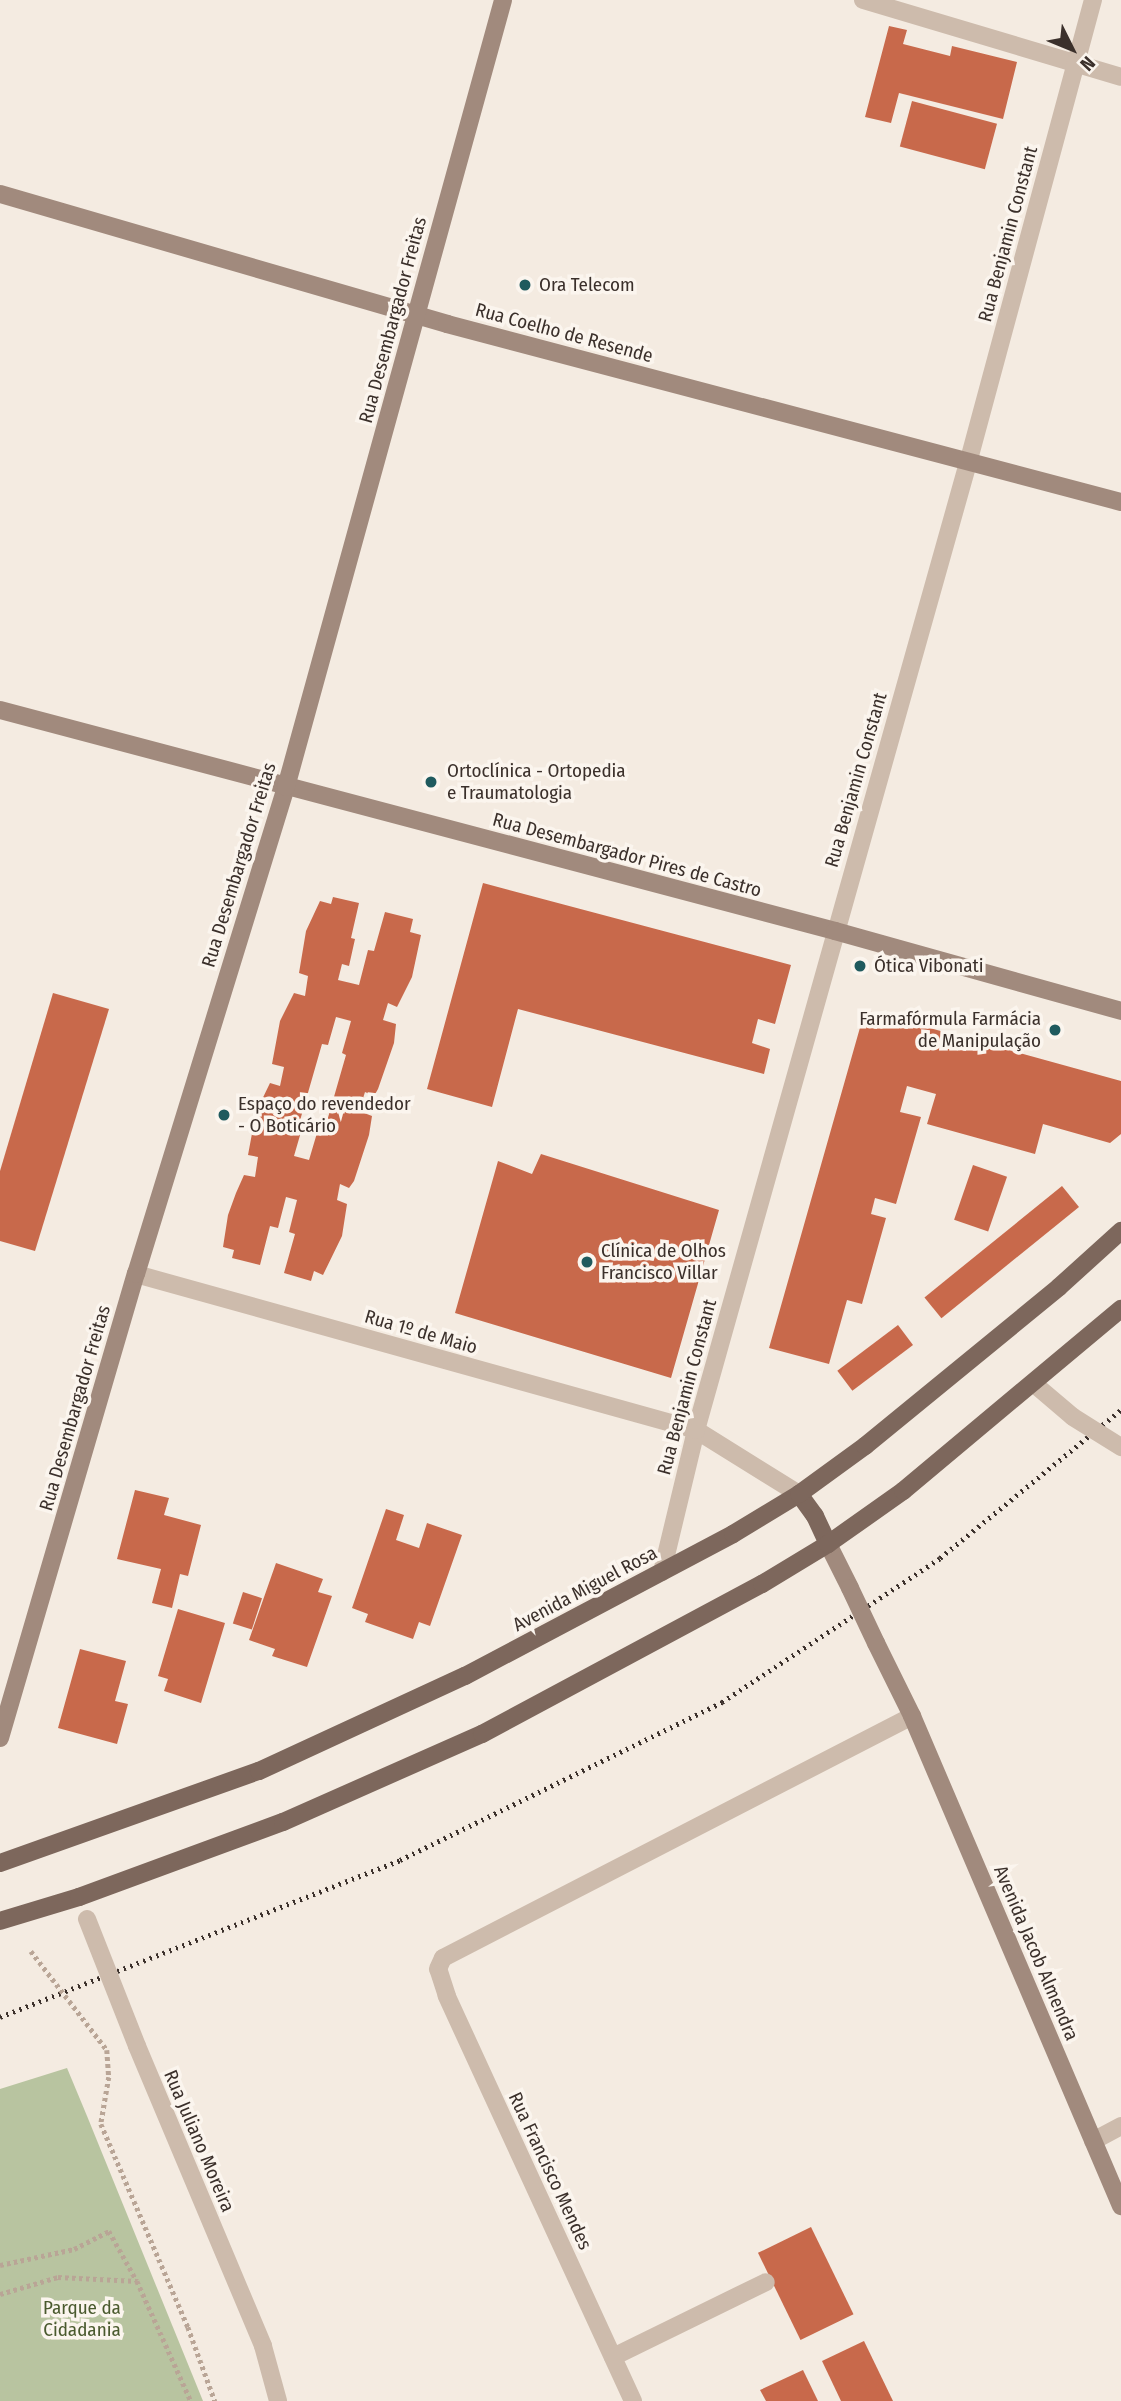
<!DOCTYPE html>
<html>
<head>
<meta charset="utf-8">
<style>
	body { margin:0 }
	#map { position:relative; width:1121px; height:2401px; overflow:hidden; background:#f4ebe1; font-family:"Fira Sans Condensed",sans-serif }
	div>[style] { position:absolute }
	.green>* { inset:0; background:#b8c4a0 }
	.building>* { inset:0; background:#c8694b; transform-origin:0 0 }
	.path>* { height:4.5px; margin-top:-2.25px; transform-origin:0; background:repeating-linear-gradient(90deg,#b9a596 0 3.5px,transparent 0 7px) }
	.street>* { height:18px; margin:-9px; padding:0 9px; transform-origin:9px; border-radius:9px; background:#cdbbac }
	.secondary>* { height:18px; margin:-9px; padding:0 9px; transform-origin:9px; border-radius:9px; background:#a18a7d }
	.primary>* { height:18px; margin:-9px; padding:0 9px; transform-origin:9px; border-radius:9px; background:#7d675c }
	.rail>* { height:5px; margin-top:-2.5px; transform-origin:0; background:repeating-linear-gradient(90deg,#3b302b 0 2px,transparent 0 7px) }
	.path-bridge>* { height:4.5px; margin-top:-2.25px; transform-origin:0; background:repeating-linear-gradient(90deg,#b9a596 0 3.5px,transparent 0 7px) }
	.street-bridge>* { height:18px; margin:-9px; padding:0 9px; transform-origin:9px; border-radius:9px; background:#cdbbac }
	.secondary-bridge>* { height:18px; margin:-9px; padding:0 9px; transform-origin:9px; border-radius:9px; background:#a18a7d }
	.dots>* { width:19px; height:19px; translate:-50% -50%; box-sizing:border-box; border:4px solid #fbf5ee; border-radius:50% }
	span { translate:-50% -50%; white-space:nowrap; text-align:center; line-height:1.15; -webkit-text-stroke:7px #fbf5ee; paint-order:stroke }
	.street-label { font-size:19px; color:#3b302b }
	.poi-label { font-size:19px; color:#3b302b }
	.left { translate:0 -50%; text-align:left }
	.right { translate:-100% -50%; text-align:right }
	.park-label { font-size:19px; color:#4a5a2e }
	.north { position:absolute; left:1037px; top:14px; width:70px; height:70px; -webkit-text-stroke:5px #fbf5ee; paint-order:stroke; rotate:133deg; font-size:19px; font-weight:700; line-height:28px; text-align:center; color:#3b302b }
	.north::after { content:''; display:block; margin:auto; width:24px; height:32px; background:#3b302b; clip-path:polygon(50% 0,100% 100%,50% 72%,0 100%) }
</style>
</head>
<body>
<div id="map">
	<div class="green">
		<i style="clip-path:polygon(67px 2068px,87px 2116px,203px 2401px,0 2401px,0 2089px)"></i>
	</div>
	<div class="building">
		<i style="clip-path:polygon(889px 26px,907px 30px,903px 44px,950px 56px,952px 46px,1017px 62px,1003px 119px,899px 93px,891px 123px,865px 117px)"></i>
		<i style="left:912px;top:101px;width:88px;height:47px;rotate:15deg"></i>
		<i style="clip-path:polygon(483px 883px,791px 965px,775px 1024px,758px 1019px,752px 1043px,770px 1049px,764px 1074px,518px 1009px,492px 1107px,427px 1089px)"></i>
		<i style="clip-path:polygon(evenodd,333px 897px,359px 903px,351px 938px,355px 939px,349px 966px,342px 964px,338px 980px,359px 985px,368px 950px,374px 951px,385px 912px,413px 919px,410px 932px,421px 935px,412px 977px,397px 1007px,388px 1003px,383px 1020px,396px 1024px,394px 1043px,378px 1089px,374px 1096px,365px 1092px,359px 1111px,372px 1116px,369px 1135px,354px 1181px,349px 1188px,340px 1184px,337px 1200px,347px 1204px,342px 1236px,323px 1275px,314px 1271px,311px 1281px,284px 1273px,295px 1234px,289px 1232px,297px 1200px,286px 1197px,278px 1228px,270px 1226px,260px 1265px,232px 1258px,234px 1250px,223px 1247px,228px 1215px,236px 1193px,244px 1175px,255px 1177px,258px 1157px,248px 1155px,256px 1112px,270px 1083px,280px 1086px,284px 1067px,272px 1064px,280px 1021px,294px 993px,305px 996px,308px 976px,299px 973px,306px 931px,320px 901px,331px 904px,333px 897px,336px 1017px,351px 1021px,342px 1053px,346px 1055px,323px 1135px,317px 1133px,309px 1160px,294px 1156px,303px 1125px,299px 1124px,322px 1044px,328px 1045px,336px 1017px)"></i>
		<i style="clip-path:polygon(53px 993px,109px 1009px,35px 1251px,0 1241px,0 1171px)"></i>
		<i style="clip-path:polygon(865px 1010px,1121px 1081px,1121px 1134px,1110px 1143px,1043px 1124px,1035px 1154px,927px 1124px,936px 1094px,907px 1086px,900px 1112px,921px 1117px,896px 1204px,875px 1198px,871px 1214px,886px 1218px,862px 1304px,847px 1300px,829px 1364px,769px 1348px)"></i>
		<i style="clip-path:polygon(541px 1154px,719px 1210px,671px 1378px,455px 1313px,498px 1161px,532px 1174px)"></i>
		<i style="left:973px;top:1165px;width:36px;height:58px;rotate:19deg"></i>
		<i style="left:1062px;top:1186px;width:27px;height:177px;rotate:51deg"></i>
		<i style="left:898px;top:1325px;width:25px;height:76px;rotate:53deg"></i>
		<i style="clip-path:polygon(135px 1490px,169px 1498px,164px 1515px,201px 1525px,188px 1576px,180px 1574px,172px 1608px,152px 1603px,161px 1569px,117px 1559px)"></i>
		<i style="clip-path:polygon(386px 1509px,404px 1515px,396px 1540px,419px 1548px,427px 1523px,462px 1535px,430px 1626px,419px 1622px,413px 1639px,365px 1622px,368px 1614px,352px 1608px)"></i>
		<i style="clip-path:polygon(276px 1563px,323px 1579px,318px 1592px,332px 1596px,307px 1667px,272px 1656px,275px 1649px,249px 1640px)"></i>
		<i style="left:243px;top:1592px;width:20px;height:33px;rotate:18deg"></i>
		<i style="clip-path:polygon(178px 1609px,225px 1623px,201px 1703px,164px 1691px,168px 1679px,158px 1676px)"></i>
		<i style="clip-path:polygon(80px 1649px,126px 1661px,115px 1701px,128px 1704px,117px 1744px,58px 1728px)"></i>
		<i style="left:811px;top:2227px;width:97px;height:59px;rotate:64deg"></i>
		<i style="clip-path:polygon(864px 2341px,893px 2401px,841px 2401px,822px 2361px)"></i>
		<i style="clip-path:polygon(803px 2370px,818px 2401px,766px 2401px,760px 2390px)"></i>
	</div>
	<div class="path">
		<i style="left:107px;top:2050px;width:27px;rotate:86deg"></i>
		<i style="left:109px;top:2077px;width:48px;rotate:99.7deg"></i>
		<i style="left:101px;top:2124px;width:221px;rotate:66.8deg"></i>
		<i style="left:188px;top:2327px;width:79px;rotate:70deg"></i>
		<i style="left:0;top:2265px;width:76px;rotate:-12.2deg"></i>
		<i style="left:74px;top:2249px;width:39px;rotate:-27deg"></i>
		<i style="left:109px;top:2231px;width:57px;rotate:60.8deg"></i>
		<i style="left:0;top:2294px;width:60px;rotate:-16.3deg"></i>
		<i style="left:58px;top:2277px;width:79px;rotate:2.9deg"></i>
		<i style="left:137px;top:2281px;width:132px;rotate:65.8deg"></i>
	</div>
	<div class="street">
		<i style="left:863px;top:0;width:269px;rotate:16.6deg"></i>
		<i style="left:136px;top:1274px;width:581px;rotate:15.57deg"></i>
		<i style="left:696px;top:1430px;width:121px;rotate:31.9deg"></i>
		<i style="left:1033px;top:1383px;width:52px;rotate:40.4deg"></i>
		<i style="left:662px;top:1572px;width:146px;rotate:-76.5deg"></i>
		<i style="left:696px;top:1430px;width:1005px;rotate:-74.29deg"></i>
		<i style="left:968px;top:463px;width:480px;rotate:-74.9deg"></i>
		<i style="left:137px;top:2046px;width:325px;rotate:67.2deg"></i>
		<i style="left:263px;top:2346px;width:57px;rotate:74.7deg"></i>
		<i style="left:1093px;top:2141px;width:32px;rotate:-28deg"></i>
		<i style="left:613px;top:2357px;width:170px;rotate:-26.1deg"></i>
		<i style="left:633px;top:2401px;width:446px;rotate:-114.7deg"></i>
		<i style="left:447px;top:1996px;width:28px;rotate:-108deg"></i>
		<i style="left:438px;top:1969px;width:12px;rotate:-66deg"></i>
		<i style="left:443px;top:1958px;width:528px;rotate:-27.29deg"></i>
	</div>
	<div class="secondary">
		<i style="left:0;top:194px;width:466px;rotate:16.2deg"></i>
		<i style="left:447px;top:324px;width:697px;rotate:14.79deg"></i>
		<i style="left:0;top:710px;width:864px;rotate:14.82deg"></i>
		<i style="left:835px;top:931px;width:297px;rotate:15.6deg"></i>
		<i style="left:828px;top:1544px;width:49px;rotate:63.4deg"></i>
		<i style="left:876px;top:1643px;width:81px;rotate:63.7deg"></i>
		<i style="left:912px;top:1716px;width:533px;rotate:66.9deg"></i>
		<i style="left:0;top:1738px;width:484px;rotate:-73.7deg"></i>
		<i style="left:136px;top:1274px;width:510px;rotate:-72.88deg"></i>
		<i style="left:286px;top:787px;width:816px;rotate:-74.58deg"></i>
	</div>
	<div class="primary">
		<i style="left:799px;top:1494px;width:27px;rotate:54deg"></i>
		<i style="left:815px;top:1516px;width:31px;rotate:65deg"></i>
		<i style="left:0;top:1863px;width:275px;rotate:-19.6deg"></i>
		<i style="left:259px;top:1771px;width:227px;rotate:-24.8deg"></i>
		<i style="left:465px;top:1676px;width:303px;rotate:-27.9deg"></i>
		<i style="left:733px;top:1534px;width:77px;rotate:-31.2deg"></i>
		<i style="left:799px;top:1494px;width:82px;rotate:-36deg"></i>
		<i style="left:865px;top:1446px;width:251px;rotate:-39.3deg"></i>
		<i style="left:1059px;top:1287px;width:84px;rotate:-42.1deg"></i>
		<i style="left:0;top:1921px;width:83px;rotate:-16.9deg"></i>
		<i style="left:79px;top:1897px;width:217px;rotate:-20.2deg"></i>
		<i style="left:283px;top:1822px;width:218px;rotate:-23.9deg"></i>
		<i style="left:482px;top:1734px;width:318px;rotate:-28.2deg"></i>
		<i style="left:762px;top:1584px;width:77px;rotate:-31.2deg"></i>
		<i style="left:828px;top:1544px;width:92px;rotate:-35.2deg"></i>
		<i style="left:903px;top:1491px;width:284px;rotate:-39.9deg"></i>
	</div>
	<div class="rail">
		<i style="left:0;top:2017px;width:430px;rotate:-21.4deg"></i>
		<i style="left:400px;top:1860px;width:359px;rotate:-26.1deg"></i>
		<i style="left:722px;top:1702px;width:261px;rotate:-33.4deg"></i>
		<i style="left:940px;top:1558px;width:234px;rotate:-39.3deg"></i>
	</div>
	<div class="path-bridge">
		<i style="left:31px;top:1951px;width:125px;rotate:52.5deg"></i>
	</div>
	<div class="street-bridge">
		<i style="left:1073px;top:1417px;width:57px;rotate:32deg"></i>
		<i style="left:87px;top:1919px;width:136px;rotate:68.5deg"></i>
	</div>
	<div class="secondary-bridge">
		<i style="left:850px;top:1588px;width:61px;rotate:64.7deg"></i>
	</div>
	<div class="dots">
		<i style="left:525px;top:285px;background:#1f5a5e"></i>
		<i style="left:431px;top:782px;background:#1f5a5e"></i>
		<i style="left:860px;top:966px;background:#1f5a5e"></i>
		<i style="left:1055px;top:1030px;background:#1f5a5e"></i>
		<i style="left:224px;top:1115px;background:#1f5a5e"></i>
		<i style="left:587px;top:1262px;background:#1f5a5e"></i>
	</div>
	<div class="street-label">
		<span style="left:1008px;top:234px;rotate:-75deg">Rua Benjamin Constant</span>
		<span style="left:393px;top:320px;rotate:-75deg">Rua Desembargador Freitas</span>
		<span style="left:564px;top:333px;rotate:15deg">Rua Coelho de Resende</span>
		<span style="left:856px;top:780px;rotate:-74deg">Rua Benjamin Constant</span>
		<span style="left:627px;top:855px;rotate:15deg">Rua Desembargador Pires de Castro</span>
		<span style="left:239px;top:865px;rotate:-73deg">Rua Desembargador Freitas</span>
		<span style="left:421px;top:1332px;rotate:16deg">Rua 1º de Maio</span>
		<span style="left:687px;top:1387px;rotate:-75deg">Rua Benjamin Constant</span>
		<span style="left:75px;top:1408px;rotate:-74deg">Rua Desembargador Freitas</span>
		<span style="left:585px;top:1589px;rotate:-28deg">Avenida Miguel Rosa</span>
		<span style="left:1036px;top:1953px;rotate:67deg">Avenida Jacob Almendra</span>
		<span style="left:199px;top:2141px;rotate:67deg">Rua Juliano Moreira</span>
		<span style="left:550px;top:2171px;rotate:65deg">Rua Francisco Mendes</span>
	</div>
	<div class="poi-label">
		<span class="left" style="left:539px;top:285px">Ora Telecom</span>
		<span class="left" style="left:447px;top:782px">Ortoclínica - Ortopedia<br>e Traumatologia</span>
		<span class="left" style="left:874px;top:966px">Ótica Vibonati</span>
		<span class="right" style="left:1041px;top:1030px">Farmafórmula Farmácia<br>de Manipulação</span>
		<span class="left" style="left:238px;top:1115px">Espaço do revendedor<br>- O Boticário</span>
		<span class="left" style="left:601px;top:1262px">Clínica de Olhos<br>Francisco Villar</span>
	</div>
	<div class="park-label">
		<span style="left:82px;top:2319px">Parque da<br>Cidadania</span>
	</div>
	<div class="north">N</div>
</div>
</body>
</html>
